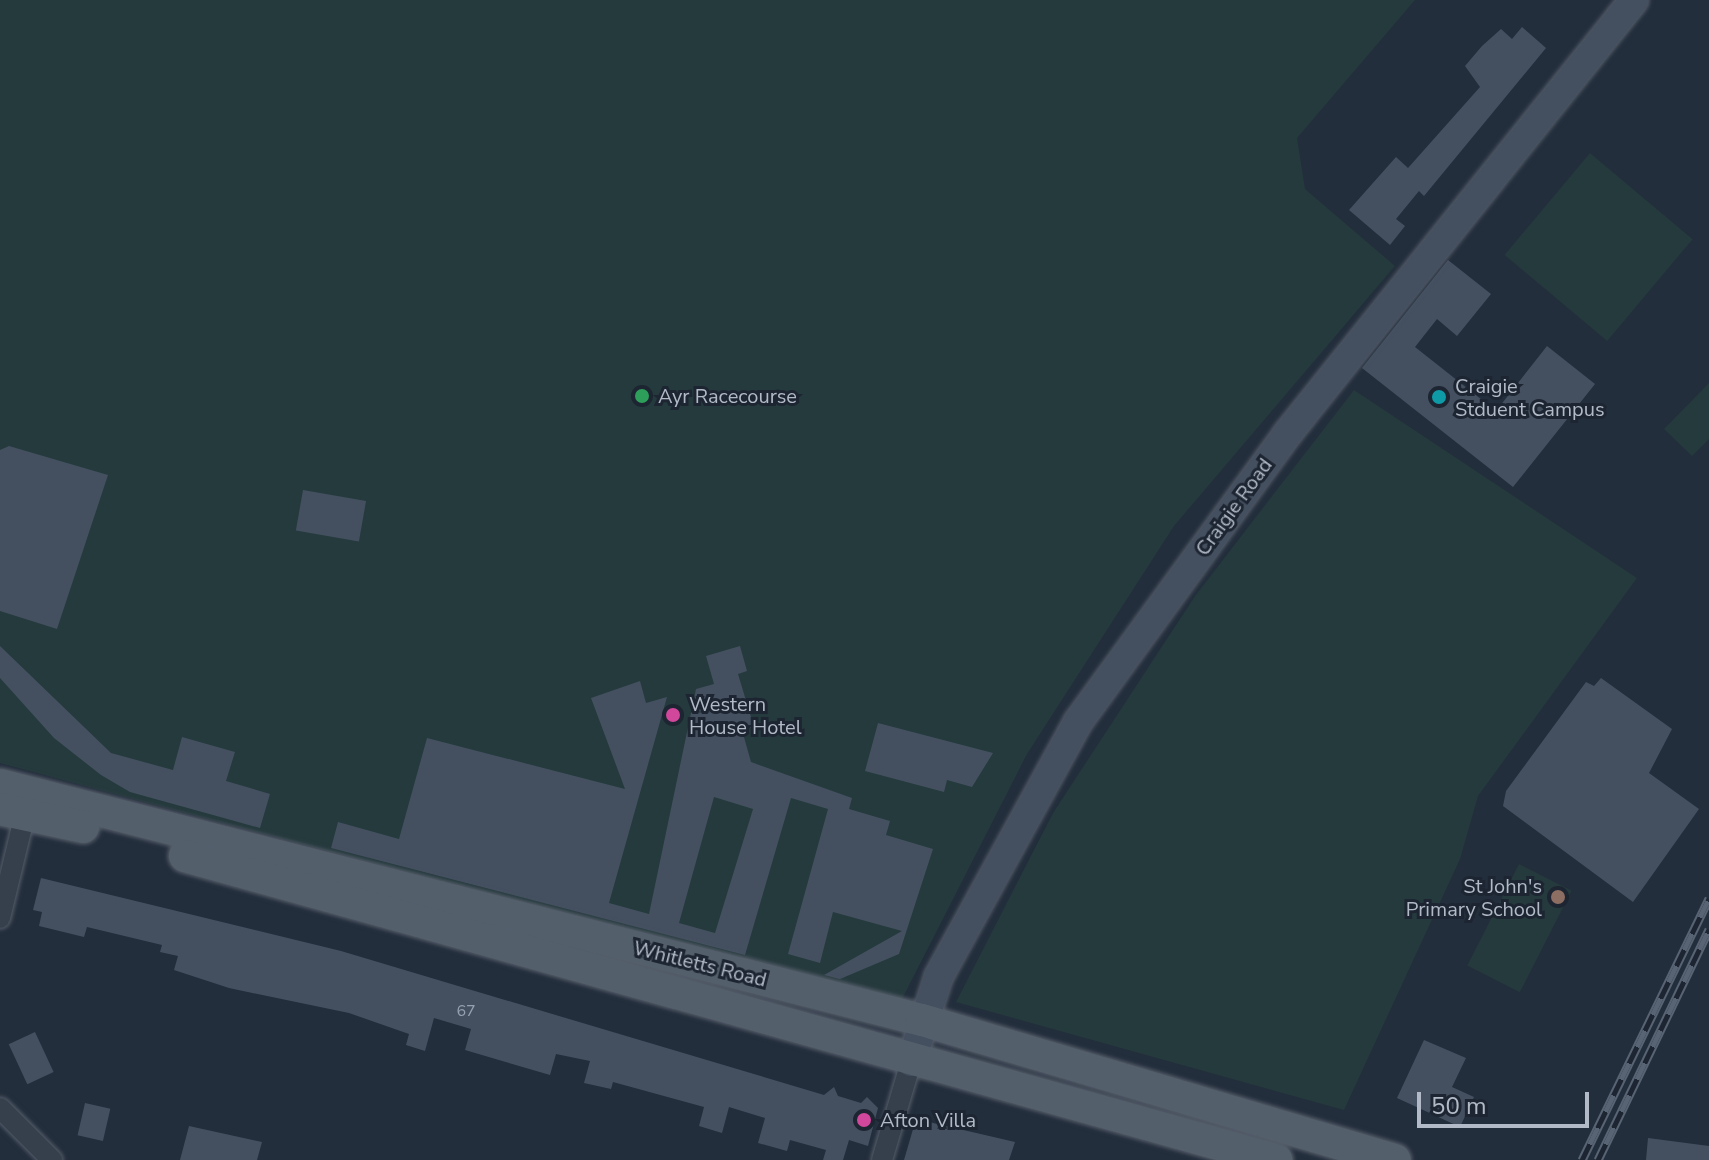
<!DOCTYPE html>
<html>
<head>
<meta charset="utf-8">
<style>
	body { margin:0 }
	#map { position:relative; width:1709px; height:1160px; overflow:hidden; background:#232e3c; font-family:"Nunito Sans",sans-serif }
	div>[style] { position:absolute }
	.green>* { inset:0; background:#253a3d; transform-origin:0 0 }
	.building>* { inset:0; background:#445060; transform-origin:0 0 }
	.roads { filter:drop-shadow(0 0 2px #555d6a) drop-shadow(0 0 2px #555d6a) }
	.street>* { height:20px; margin:-10px; padding:0 10px; transform-origin:10px; border-radius:10px; background:#36404c }
	.secondary>* { height:28px; margin:-14px; padding:0 14px; transform-origin:14px; border-radius:14px; background:#444f5f }
	.primary>* { height:32px; margin:-16px; padding:0 16px; transform-origin:16px; border-radius:16px; background:#545f6c }
	.rail>* { height:9px; margin-top:-4.5px; transform-origin:0; background:repeating-linear-gradient(90deg,#1c2531 0 18px,#586473 0 36px); box-sizing:border-box; border-block:2px solid #586473 }
	.dots>* { width:22px; height:22px; translate:-50% -50%; box-sizing:border-box; border:4px solid #1c2531; border-radius:50% }
	span { translate:-50% -50%; white-space:nowrap; text-align:center; line-height:1.15; -webkit-text-stroke:6px #1c2531; paint-order:stroke }
	.number-label { font-size:16px; color:#96a0ae }
	.number-label span { -webkit-text-stroke-width:0 }
	.poi-label { font-size:20px; color:#b2bac8 }
	.left { translate:0 -50%; text-align:left }
	.right { translate:-100% -50%; text-align:right }
	.street-label { font-size:20px; color:#b2bac8 }
	.scale { position:absolute; left:1417px; top:1092px; width:172px; height:36px; box-sizing:border-box; border:4px solid #b2bac8; border-top:0; padding-left:10px; font-size:24px; line-height:28px; white-space:nowrap; color:#b2bac8; -webkit-text-stroke:6px #1c2531; paint-order:stroke }
</style>
</head>
<body>
<div id="map">
	<div class="green">
		<i style="clip-path:polygon(0 0,1415px 0,1297px 138px,1305px 189px,1395px 266px,1174px 526px,1027px 754px,899px 1005px,0 763px)"></i>
		<i style="left:1590px;top:153px;width:134px;height:133px;rotate:40deg"></i>
		<i style="clip-path:polygon(1709px 383px,1709px 439px,1692px 456px,1664px 429px)"></i>
		<i style="clip-path:polygon(1354px 390px,1637px 578px,1478px 796px,1460px 859px,1344px 1110px,956px 1002px,1053px 813px,1195px 596px)"></i>
		<i style="left:1519px;top:864px;width:59px;height:114px;rotate:27deg"></i>
	</div>
	<div class="building">
		<i style="clip-path:polygon(1522px 27px,1546px 48px,1424px 196px,1419px 191px,1396px 219px,1405px 226px,1390px 245px,1349px 210px,1396px 157px,1408px 168px,1480px 87px,1465px 66px,1482px 46px,1501px 29px,1512px 39px)"></i>
		<i style="clip-path:polygon(1448px 260px,1491px 294px,1457px 336px,1437px 319px,1415px 347px,1496px 411px,1547px 346px,1595px 384px,1513px 487px,1362px 368px)"></i>
		<i style="clip-path:polygon(9px 446px,108px 475px,57px 629px,0 611px,0 450px)"></i>
		<i style="left:303px;top:490px;width:64px;height:41px;rotate:10deg"></i>
		<i style="clip-path:polygon(0 646px,111px 753px,173px 770px,182px 737px,235px 752px,226px 781px,270px 794px,260px 828px,130px 792px,101px 775px,54px 738px,0 678px)"></i>
		<i style="clip-path:polygon(evenodd,740px 646px,747px 671px,738px 674px,754px 727px,742px 730px,751px 762px,852px 798px,849px 809px,890px 821px,886px 835px,933px 849px,899px 954px,840px 979px,824px 975px,902px 931px,833px 912px,820px 963px,788px 954px,828px 809px,791px 798px,745px 955px,331px 848px,338px 822px,399px 839px,427px 738px,625px 789px,591px 698px,640px 681px,646px 703px,667px 697px,609px 903px,649px 914px,696px 689px,714px 684px,706px 656px,740px 646px,714px 797px,753px 809px,715px 933px,679px 923px,714px 797px)"></i>
		<i style="clip-path:polygon(1601px 678px,1672px 729px,1649px 773px,1699px 809px,1633px 902px,1503px 806px,1506px 791px,1586px 682px,1594px 686px)"></i>
		<i style="clip-path:polygon(878px 723px,993px 753px,972px 787px,947px 780px,944px 792px,865px 771px)"></i>
		<i style="clip-path:polygon(41px 878px,341px 951px,824px 1095px,834px 1087px,838px 1096px,861px 1103px,867px 1097px,878px 1108px,868px 1146px,849px 1140px,843px 1160px,823px 1160px,826px 1150px,790px 1140px,787px 1151px,758px 1143px,765px 1118px,729px 1107px,722px 1133px,699px 1126px,704px 1107px,613px 1082px,611px 1089px,584px 1083px,590px 1061px,556px 1054px,550px 1075px,465px 1050px,471px 1029px,434px 1018px,425px 1051px,406px 1045px,409px 1034px,349px 1013px,229px 988px,174px 970px,178px 956px,160px 952px,162px 945px,87px 927px,84px 937px,39px 926px,42px 912px,33px 910px)"></i>
		<i style="left:35px;top:1032px;width:44px;height:29px;rotate:65deg"></i>
		<i style="clip-path:polygon(1424px 1040px,1466px 1058px,1452px 1087px,1474px 1097px,1460px 1127px,1397px 1098px)"></i>
		<i style="left:85px;top:1103px;width:26px;height:33px;rotate:13deg"></i>
		<i style="clip-path:polygon(916px 1119px,1015px 1142px,1009px 1160px,904px 1160px)"></i>
		<i style="clip-path:polygon(189px 1126px,262px 1142px,257px 1160px,180px 1160px)"></i>
		<i style="clip-path:polygon(1648px 1138px,1709px 1146px,1709px 1160px,1646px 1160px)"></i>
	</div>
	<div class="roads">
		<div class="street">
			<i style="left:0;top:918px;width:107px;rotate:-76.5deg"></i>
			<i style="left:0;top:1108px;width:74px;rotate:45deg"></i>
			<i style="left:882px;top:1160px;width:102px;rotate:-73.5deg"></i>
		</div>
		<div class="secondary">
			<i style="left:911px;top:1062px;width:90px;rotate:-72deg"></i>
			<i style="left:939px;top:976px;width:290px;rotate:-61.3deg"></i>
			<i style="left:1078px;top:722px;width:357px;rotate:-54deg"></i>
			<i style="left:1288px;top:433px;width:554px;rotate:-51.37deg"></i>
		</div>
		<div class="primary">
			<i style="left:0;top:785px;width:951px;rotate:14.3deg"></i>
			<i style="left:922px;top:1020px;width:493px;rotate:16.5deg"></i>
			<i style="left:0;top:809px;width:85px;rotate:12.2deg"></i>
			<i style="left:185px;top:856px;width:1133px;rotate:15.57deg"></i>
		</div>
	</div>
	<div class="rail">
		<i style="left:1582px;top:1160px;width:291px;rotate:-64.1deg"></i>
		<i style="left:1598px;top:1160px;width:256px;rotate:-64.3deg"></i>
	</div>
	<div class="dots">
		<i style="left:642px;top:396px;background:#2e9e5b"></i>
		<i style="left:1439px;top:397px;background:#0f9aa8"></i>
		<i style="left:673px;top:715px;background:#d1479c"></i>
		<i style="left:1558px;top:897px;background:#8d6e63"></i>
		<i style="left:864px;top:1120px;background:#d1479c"></i>
	</div>
	<div class="number-label">
		<span style="left:466px;top:1011px">67</span>
	</div>
	<div class="poi-label">
		<span class="left" style="left:1455px;top:398px">Craigie<br>Stduent Campus</span>
		<span class="left" style="left:658px;top:396px">Ayr Racecourse</span>
		<span class="left" style="left:689px;top:716px">Western<br>House Hotel</span>
		<span class="right" style="left:1542px;top:898px">St John's<br>Primary School</span>
		<span class="left" style="left:880px;top:1120px">Afton Villa</span>
	</div>
	<div class="street-label">
		<span style="left:1234px;top:507px;rotate:-54deg">Craigie Road</span>
		<span style="left:700px;top:964px;rotate:14deg">Whitletts Road</span>
	</div>
	<div class="scale">50 m</div>
</div>
</body>
</html>
